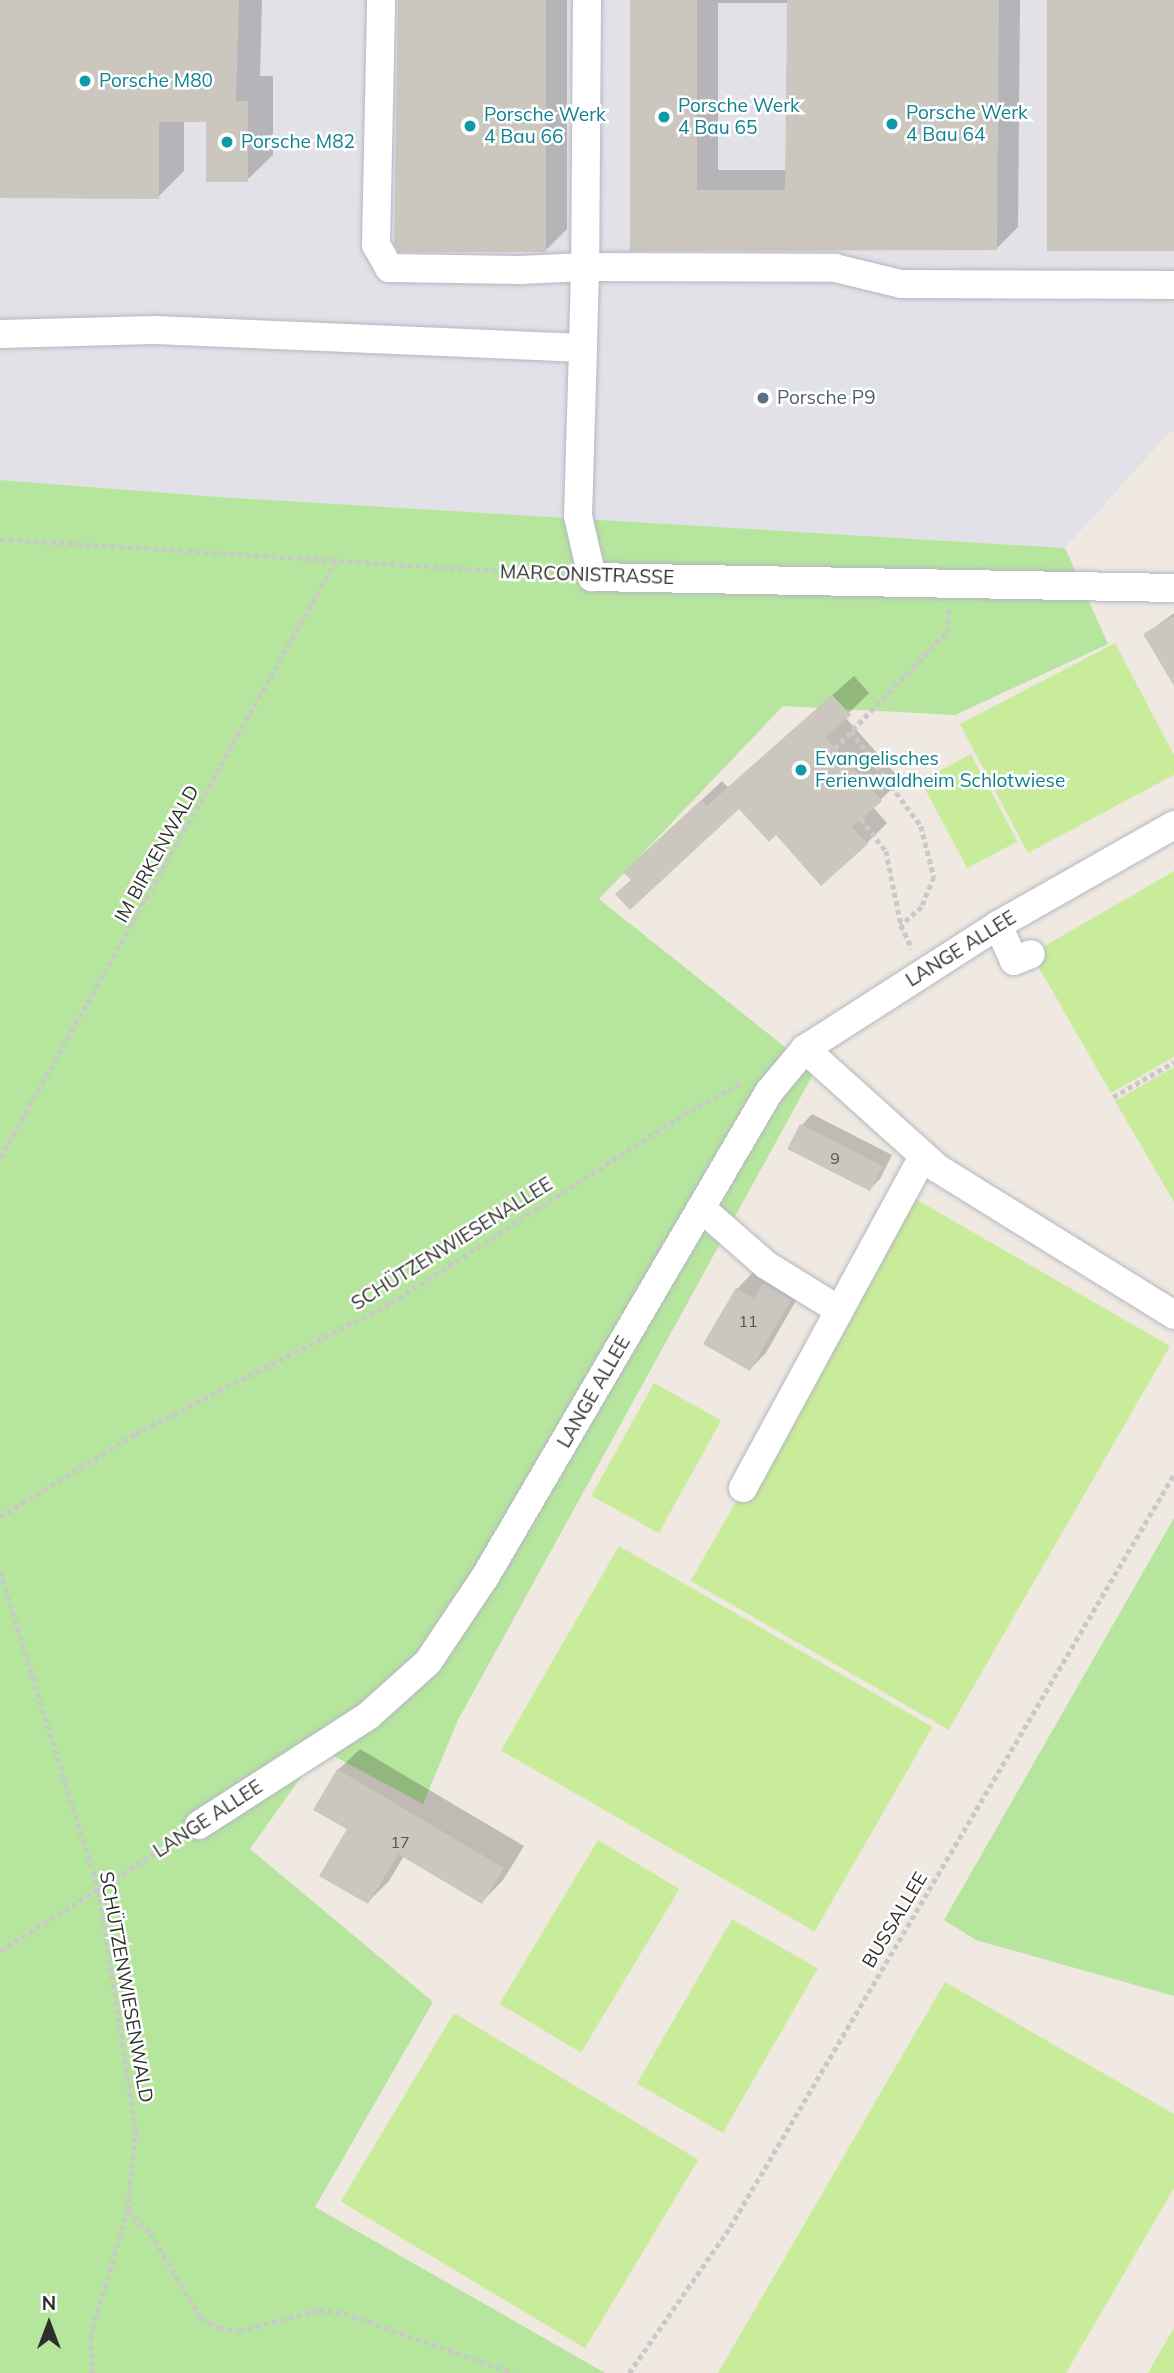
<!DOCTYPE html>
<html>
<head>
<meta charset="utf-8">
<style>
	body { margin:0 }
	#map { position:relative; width:1174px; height:2373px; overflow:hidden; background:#efe9e1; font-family:Mulish,sans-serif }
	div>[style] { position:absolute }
	.industrial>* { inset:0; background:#e3e1e8 }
	.green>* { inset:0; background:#b6e59e }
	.pitch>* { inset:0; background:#c9ec9a; transform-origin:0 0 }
	.shadow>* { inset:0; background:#0003 }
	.building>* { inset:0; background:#cbc7bf; transform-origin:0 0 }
	.path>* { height:4.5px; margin-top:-2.25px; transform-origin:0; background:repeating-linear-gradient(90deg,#c9c9c9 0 5px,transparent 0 8.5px) }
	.roads { filter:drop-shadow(0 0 2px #b4b7c1) drop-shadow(0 0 2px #b4b7c1) }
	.minor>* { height:28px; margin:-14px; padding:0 14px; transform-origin:14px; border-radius:14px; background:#fff }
	.dots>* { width:19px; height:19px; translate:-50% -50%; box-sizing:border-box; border:4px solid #fff; border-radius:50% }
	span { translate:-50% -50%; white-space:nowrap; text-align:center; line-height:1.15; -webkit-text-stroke:5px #fff; paint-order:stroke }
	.number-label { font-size:16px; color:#555452 }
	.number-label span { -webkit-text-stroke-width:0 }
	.culture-label { font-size:19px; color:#0d838f }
	.left { translate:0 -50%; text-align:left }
	.service-label { font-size:19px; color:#4e5e75 }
	.street-label { font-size:19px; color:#2e2e2e }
	.north { position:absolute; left:14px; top:2289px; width:70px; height:70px; -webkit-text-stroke:5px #fff; paint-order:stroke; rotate:0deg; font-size:19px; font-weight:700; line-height:28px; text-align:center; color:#2e2e2e }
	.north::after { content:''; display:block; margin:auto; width:24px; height:32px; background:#2e2e2e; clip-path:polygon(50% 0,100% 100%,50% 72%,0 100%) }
</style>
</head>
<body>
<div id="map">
	<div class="industrial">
		<i style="clip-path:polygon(0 0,1174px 0,1174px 432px,1169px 433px,1065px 548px,219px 497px,0 480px)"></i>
	</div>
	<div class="green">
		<i style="clip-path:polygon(0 480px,219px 497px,1065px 548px,1108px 644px,955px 715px,783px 706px,599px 899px,815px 1071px,458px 1720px,423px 1804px,321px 1749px,250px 1849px,433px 2002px,315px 2207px,605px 2373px,0 2373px)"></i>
		<i style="clip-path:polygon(1174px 1518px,1174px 1996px,976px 1940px,944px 1920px)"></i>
	</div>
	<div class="pitch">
		<i style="clip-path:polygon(1115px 643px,1174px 755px,1174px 775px,1028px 853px,960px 724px)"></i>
		<i style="left:971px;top:754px;width:99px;height:57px;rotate:62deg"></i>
		<i style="clip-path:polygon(1174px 871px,1174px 1057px,1111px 1093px,1031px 954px)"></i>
		<i style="clip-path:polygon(1174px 1067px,1174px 1202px,1115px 1101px)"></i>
		<i style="left:912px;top:1197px;width:298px;height:443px;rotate:30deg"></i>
		<i style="left:654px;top:1383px;width:77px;height:129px;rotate:29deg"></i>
		<i style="left:619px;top:1546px;width:362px;height:236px;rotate:30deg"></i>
		<i style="left:598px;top:1840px;width:95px;height:191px;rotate:31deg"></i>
		<i style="left:732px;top:1919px;width:99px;height:190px;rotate:30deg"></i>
		<i style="clip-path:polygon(945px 1982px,1174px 2114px,1174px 2188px,1066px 2373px,718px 2373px)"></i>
		<i style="left:454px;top:2013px;width:285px;height:220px;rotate:31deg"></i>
		<i style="clip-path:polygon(1174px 2328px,1174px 2373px,1148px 2373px)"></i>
	</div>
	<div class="shadow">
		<i style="clip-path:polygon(0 0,262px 0,260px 76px,273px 76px,273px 155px,247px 180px,208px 120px,184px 120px,184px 171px,158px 197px,0 196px)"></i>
		<i style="clip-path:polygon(399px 0,567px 0,567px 229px,546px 250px)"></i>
		<i style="clip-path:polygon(evenodd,632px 0,1020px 0,1018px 227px,997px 248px,632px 249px,632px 0,718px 3px,788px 3px,787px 170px,718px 170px,718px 3px)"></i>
		<i style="clip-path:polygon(1174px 613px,1174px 668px,1145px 634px)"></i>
		<i style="clip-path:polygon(854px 676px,869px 693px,845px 717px,901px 780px,873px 807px,887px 823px,867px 843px,739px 807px,632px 879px,646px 852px,722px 781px,728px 787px)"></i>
		<i style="clip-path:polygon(812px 1114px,892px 1155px,880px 1179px,869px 1190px,789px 1149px,802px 1125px)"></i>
		<i style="clip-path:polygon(753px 1272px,806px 1283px,766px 1353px,750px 1369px,737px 1289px)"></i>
		<i style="clip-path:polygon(360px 1749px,524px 1846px,503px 1880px,482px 1902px,404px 1856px,389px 1881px,368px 1902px,349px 1829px,338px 1770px)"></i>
	</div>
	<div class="building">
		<i style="clip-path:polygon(0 0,239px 0,236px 101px,248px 101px,248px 182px,206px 182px,206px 122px,159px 122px,159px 199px,0 198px)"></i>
		<i style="clip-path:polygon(398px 0,546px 0,546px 252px,399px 252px,394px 244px)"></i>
		<i style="clip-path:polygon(630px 0,697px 0,697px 190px,785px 190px,787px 0,999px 0,997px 250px,630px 251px)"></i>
		<i style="left:1047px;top:0;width:127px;height:251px"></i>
		<i style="clip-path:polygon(1174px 616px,1174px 686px,1143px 634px)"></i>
		<i style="clip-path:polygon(832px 695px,851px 715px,825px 737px,882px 801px,852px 827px,868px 844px,821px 886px,776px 835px,769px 842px,739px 809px,630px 910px,615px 894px,631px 880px,623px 872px,701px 800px,707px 806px)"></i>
		<i style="left:800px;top:1124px;width:93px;height:28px;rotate:27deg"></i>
		<i style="clip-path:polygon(763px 1283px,791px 1300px,750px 1371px,703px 1344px,736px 1288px,754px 1298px)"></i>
		<i style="clip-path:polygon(337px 1769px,504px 1868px,482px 1904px,398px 1854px,368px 1904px,319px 1876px,347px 1829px,313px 1810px)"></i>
	</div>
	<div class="path">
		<i style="left:0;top:539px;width:566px;rotate:3.65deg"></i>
		<i style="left:851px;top:731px;width:118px;rotate:53.6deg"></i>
		<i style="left:921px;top:826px;width:53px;rotate:75.7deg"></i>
		<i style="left:934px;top:877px;width:32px;rotate:112deg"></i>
		<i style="left:922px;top:907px;width:28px;rotate:139deg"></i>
		<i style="left:901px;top:925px;width:26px;rotate:65deg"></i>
		<i style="left:835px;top:748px;width:161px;rotate:-46deg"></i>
		<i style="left:947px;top:632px;width:23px;rotate:-85deg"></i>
		<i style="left:861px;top:819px;width:41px;rotate:52deg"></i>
		<i style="left:886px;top:851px;width:76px;rotate:78.5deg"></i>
		<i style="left:1113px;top:1097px;width:70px;rotate:-29.8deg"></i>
		<i style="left:0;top:1158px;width:684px;rotate:-60.66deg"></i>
		<i style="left:0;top:1517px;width:158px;rotate:-31.6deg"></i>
		<i style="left:135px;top:1434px;width:288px;rotate:-27.1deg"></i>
		<i style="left:391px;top:1303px;width:357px;rotate:-32.8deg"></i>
		<i style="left:691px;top:1110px;width:55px;rotate:-28.4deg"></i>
		<i style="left:0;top:1571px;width:335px;rotate:72.8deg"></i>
		<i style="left:99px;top:1891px;width:241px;rotate:81.2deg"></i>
		<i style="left:136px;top:2129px;width:81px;rotate:95.6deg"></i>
		<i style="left:128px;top:2210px;width:131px;rotate:106.4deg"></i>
		<i style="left:91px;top:2336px;width:37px;rotate:88deg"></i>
		<i style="left:0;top:1951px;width:209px;rotate:-32.3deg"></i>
		<i style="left:128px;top:2210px;width:32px;rotate:46deg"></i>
		<i style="left:150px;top:2233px;width:99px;rotate:59deg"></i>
		<i style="left:201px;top:2318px;width:21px;rotate:29deg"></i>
		<i style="left:219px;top:2328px;width:20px;rotate:9deg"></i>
		<i style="left:239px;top:2331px;width:83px;rotate:-14.7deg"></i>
		<i style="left:319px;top:2310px;width:25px;rotate:7deg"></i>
		<i style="left:344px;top:2313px;width:179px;rotate:19.5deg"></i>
		<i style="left:629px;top:2373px;width:178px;rotate:-55.3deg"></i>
		<i style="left:730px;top:2227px;width:874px;rotate:-59.47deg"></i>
	</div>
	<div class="roads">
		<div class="minor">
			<i style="left:587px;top:0;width:267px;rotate:90.4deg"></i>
			<i style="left:585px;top:267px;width:250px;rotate:0.2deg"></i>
			<i style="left:835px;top:268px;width:68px;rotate:13.6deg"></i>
			<i style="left:901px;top:284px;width:273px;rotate:0.2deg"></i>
			<i style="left:0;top:334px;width:155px;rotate:-1.5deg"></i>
			<i style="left:155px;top:330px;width:428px;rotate:2.4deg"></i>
			<i style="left:583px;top:348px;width:81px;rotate:-88.6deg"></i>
			<i style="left:585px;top:267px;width:65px;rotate:177.4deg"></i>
			<i style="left:520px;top:270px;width:131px;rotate:-179.1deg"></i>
			<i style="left:389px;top:268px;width:26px;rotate:-119deg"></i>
			<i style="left:376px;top:245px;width:245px;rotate:-88.8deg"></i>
			<i style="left:583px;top:348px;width:168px;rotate:91.7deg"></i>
			<i style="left:578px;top:516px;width:63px;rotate:77.1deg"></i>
			<i style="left:592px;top:577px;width:582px;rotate:1.08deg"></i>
			<i style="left:998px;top:925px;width:39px;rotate:66deg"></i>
			<i style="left:1014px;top:961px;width:18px;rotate:-22deg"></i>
			<i style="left:805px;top:1049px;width:178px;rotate:42deg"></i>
			<i style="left:937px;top:1168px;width:279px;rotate:31.8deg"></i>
			<i style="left:701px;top:1208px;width:86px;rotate:41.2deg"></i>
			<i style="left:766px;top:1265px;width:86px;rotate:31.7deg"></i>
			<i style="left:743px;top:1488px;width:377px;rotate:-61.5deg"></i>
			<i style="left:199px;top:1825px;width:201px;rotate:-32.8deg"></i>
			<i style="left:368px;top:1716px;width:81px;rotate:-42deg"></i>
			<i style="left:428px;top:1662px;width:102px;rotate:-56.2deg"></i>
			<i style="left:485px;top:1577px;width:562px;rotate:-59.65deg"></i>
			<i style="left:769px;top:1092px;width:56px;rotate:-50.1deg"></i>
			<i style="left:805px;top:1049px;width:229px;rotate:-32.7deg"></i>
			<i style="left:998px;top:925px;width:202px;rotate:-29.6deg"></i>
		</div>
	</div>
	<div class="dots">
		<i style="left:85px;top:81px;background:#0f9aa8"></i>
		<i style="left:664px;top:117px;background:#0f9aa8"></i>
		<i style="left:892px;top:124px;background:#0f9aa8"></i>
		<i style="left:470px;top:126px;background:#0f9aa8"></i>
		<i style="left:227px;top:142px;background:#0f9aa8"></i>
		<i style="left:763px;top:398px;background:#5c6f8a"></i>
		<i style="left:801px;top:770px;background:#0f9aa8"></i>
	</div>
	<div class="number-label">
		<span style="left:835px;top:1158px">9</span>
		<span style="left:748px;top:1321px">11</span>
		<span style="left:400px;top:1842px">17</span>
	</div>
	<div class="culture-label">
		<span class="left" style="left:99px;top:81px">Porsche M80</span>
		<span class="left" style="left:678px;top:117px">Porsche Werk<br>4 Bau 65</span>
		<span class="left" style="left:906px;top:124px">Porsche Werk<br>4 Bau 64</span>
		<span class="left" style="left:484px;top:126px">Porsche Werk<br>4 Bau 66</span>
		<span class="left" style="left:241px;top:142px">Porsche M82</span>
		<span class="left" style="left:815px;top:770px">Evangelisches<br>Ferienwaldheim Schlotwiese</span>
	</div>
	<div class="service-label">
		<span class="left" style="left:777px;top:398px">Porsche P9</span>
	</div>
	<div class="street-label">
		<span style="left:587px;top:575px;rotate:2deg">MARCONISTRASSE</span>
		<span style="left:157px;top:854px;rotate:-61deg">IM BIRKENWALD</span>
		<span style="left:961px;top:949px;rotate:-32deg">LANGE ALLEE</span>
		<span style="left:452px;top:1244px;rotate:-32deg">SCHÜTZENWIESENALLEE</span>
		<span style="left:594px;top:1392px;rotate:-60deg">LANGE ALLEE</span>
		<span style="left:208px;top:1819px;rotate:-33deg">LANGE ALLEE</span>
		<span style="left:895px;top:1920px;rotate:-59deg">BUSSALLEE</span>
		<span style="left:126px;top:1987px;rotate:80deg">SCHÜTZENWIESENWALD</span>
	</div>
	<div class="north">N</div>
</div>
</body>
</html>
